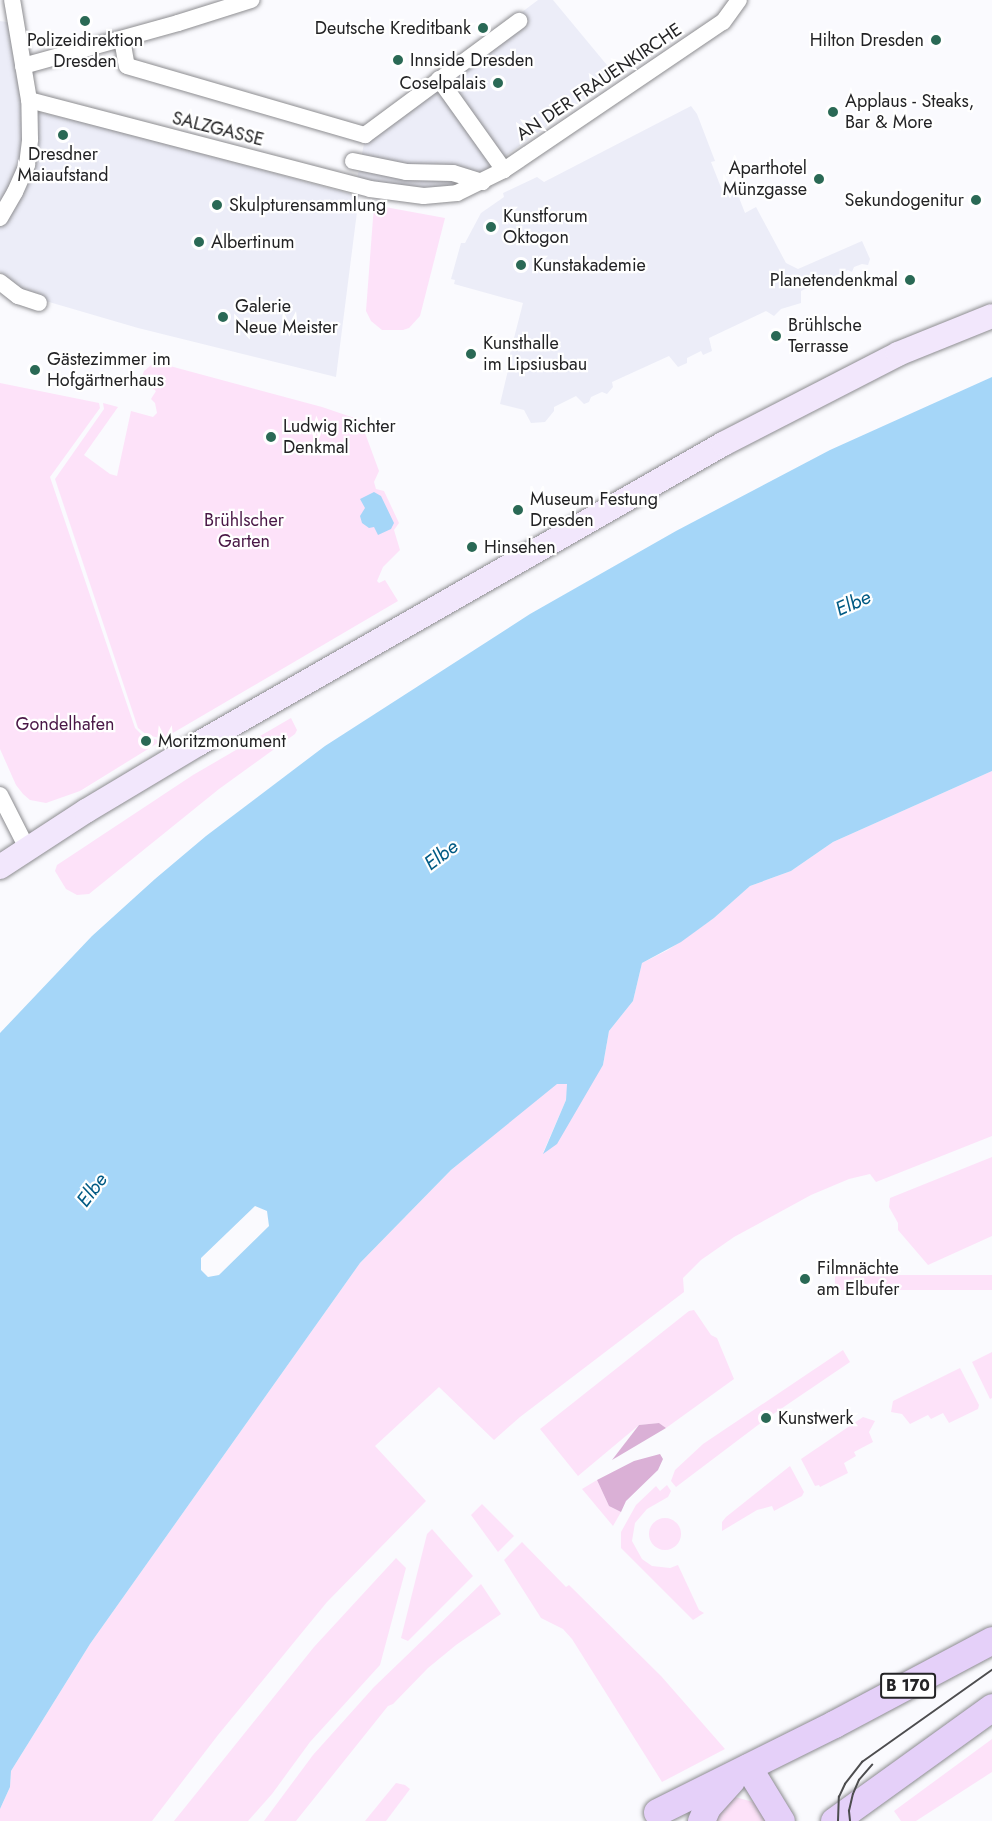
<!DOCTYPE html>
<html>
<head>
<meta charset="utf-8">
<style>
	body { margin:0 }
	#map { position:relative; width:992px; height:1821px; overflow:hidden; background:#fafafe; font-family:Jost,sans-serif }
	div>[style] { position:absolute }
	.built>* { inset:0; background:#ecedf8 }
	.green>* { inset:0; background:#fde2f9; transform-origin:0 0 }
	.round { border-radius:50% }
	.forest>* { inset:0; background:#dab0d6 }
	.water>* { inset:0; background:#a5d6f8 }
	.roads { filter:drop-shadow(0 0 2px #8d8d90) drop-shadow(0 0 2px #8d8d90) }
	.minor>* { height:16px; margin:-8px; padding:0 8px; transform-origin:8px; border-radius:8px; background:#fff }
	.secondary>* { height:24px; margin:-12px; padding:0 12px; transform-origin:12px; border-radius:12px; background:#f2e7fc }
	.primary>* { height:27px; margin:-13.5px; padding:0 13.5px; transform-origin:13.5px; border-radius:13.5px; background:#e5d0f9 }
	.tram>* { height:1.5px; margin:-0.75px; padding:0 0.75px; transform-origin:0.75px; border-radius:0.75px; background:#4d4d4f }
	.dots>* { width:16px; height:16px; translate:-50% -50%; box-sizing:border-box; border:3px solid #fff; border-radius:50% }
	span { translate:-50% -50%; white-space:nowrap; text-align:center; line-height:1.15; -webkit-text-stroke:4.5px #fff; paint-order:stroke }
	.shield-label span { padding:2px 4px; background:#fff; border:2px solid; border-radius:4px; -webkit-text-stroke-width:0 }
	.shield-label { font-size:16px; color:#232325; font-weight:700 }
	.poi-label { font-size:18px; color:#232325 }
	.right { translate:-100% -50%; text-align:right }
	.left { translate:0 -50%; text-align:left }
	.street-label { font-size:18px; color:#232325 }
	.park-label { font-size:18px; color:#491746 }
	.water-label { font-size:20px; color:#005a84; font-style:italic }
</style>
</head>
<body>
<div id="map">
	<div class="built">
		<i style="clip-path:polygon(538px 0,553px 0,616px 76px,489px 168px,453px 187px,435px 192px,357px 180px,367px 128px)"></i>
		<i style="clip-path:polygon(0 21px,13px 23px,24px 109px,96px 125px,359px 196px,336px 377px,138px 328px,32px 297px,0 272px)"></i>
		<i style="clip-path:polygon(691px 106px,697px 114px,715px 161px,711px 162px,724px 195px,736px 190px,745px 213px,756px 207px,786px 263px,798px 269px,862px 241px,870px 259px,868px 265px,862px 264px,854px 267px,852px 272px,848px 270px,815px 285px,812px 290px,809px 287px,801px 291px,801px 303px,781px 309px,774px 316px,766px 311px,709px 338px,712px 351px,703px 355px,701px 351px,687px 358px,687px 363px,678px 367px,669px 356px,612px 382px,613px 387px,607px 394px,602px 392px,591px 397px,589px 402px,584px 404px,576px 396px,554px 407px,554px 411px,545px 422px,531px 423px,524px 410px,500px 404px,509px 366px,507px 365px,523px 303px,454px 284px,455px 280px,451px 279px,461px 243px,465px 243px,481px 213px,504px 197px,503px 193px,537px 177px,544px 182px)"></i>
	</div>
	<div class="green">
		<i style="clip-path:polygon(374px 205px,445px 218px,420px 316px,409px 328px,403px 330px,382px 330px,371px 321px,366px 311px)"></i>
		<i style="clip-path:polygon(155px 362px,322px 407px,369px 423px,365px 433px,379px 471px,374px 482px,376px 489px,384px 491px,399px 523px,394px 530px,400px 550px,383px 567px,377px 581px,379px 583px,385px 580px,398px 601px,166px 737px,160px 738px,147px 735px,138px 728px,55px 479px,104px 409px,103px 403px,118px 407px,84px 455px,110px 474px,117px 476px,131px 411px,153px 417px,157px 413px,155px 403px,151px 399px,156px 391px,141px 379px,144px 371px)"></i>
		<i style="clip-path:polygon(0 383px,99px 403px,100px 408px,50px 477px,135px 728px,143px 736px,161px 741px,80px 791px,46px 803px,30px 800px,23px 794px,16px 785px,0 749px)"></i>
		<i style="clip-path:polygon(291px 718px,297px 730px,295px 734px,219px 789px,89px 894px,77px 895px,66px 889px,55px 871px,57px 865px,193px 775px)"></i>
		<i style="clip-path:polygon(992px 771px,992px 1136px,876px 1182px,870px 1174px,849px 1179px,811px 1195px,734px 1237px,701px 1260px,683px 1278px,684px 1292px,520px 1417px,494px 1440px,439px 1387px,375px 1446px,426px 1501px,327px 1602px,218px 1735px,152px 1821px,0 1821px,0 1809px,10px 1787px,11px 1771px,90px 1644px,360px 1263px,451px 1170px,557px 1083px,568px 1084px,566px 1100px,543px 1153px,603px 1065px,609px 1031px,633px 1001px,642px 963px,668px 950px,714px 918px,750px 886px,791px 871px,833px 842px)"></i>
		<i style="clip-path:polygon(992px 1157px,992px 1236px,928px 1265px,898px 1230px,898px 1223px,889px 1207px,890px 1198px)"></i>
		<i style="left:992px;top:1275px;width:15px;height:157px;rotate:90deg"></i>
		<i style="clip-path:polygon(694px 1310px,711px 1335px,717px 1338px,734px 1379px,666px 1428px,659px 1423px,639px 1425px,578px 1476px,540px 1429px,689px 1311px)"></i>
		<i style="clip-path:polygon(843px 1350px,850px 1362px,766px 1419px,676px 1487px,671px 1481px,675px 1470px,703px 1444px)"></i>
		<i style="clip-path:polygon(992px 1352px,992px 1398px,990px 1399px,972px 1362px)"></i>
		<i style="clip-path:polygon(960px 1368px,979px 1405px,978px 1409px,949px 1423px,943px 1413px,931px 1419px,928px 1415px,910px 1424px,902px 1414px,891px 1412px,893px 1401px)"></i>
		<i style="clip-path:polygon(863px 1417px,875px 1421px,869px 1432px,873px 1442px,854px 1452px,856px 1456px,844px 1463px,848px 1473px,820px 1487px,819px 1485px,815px 1486px,801px 1459px)"></i>
		<i style="clip-path:polygon(790px 1466px,804px 1492px,802px 1496px,774px 1511px,772px 1506px,757px 1510px,722px 1531px,722px 1522px,726px 1517px)"></i>
		<i style="clip-path:polygon(597px 1480px,609px 1506px,621px 1512px,613px 1526px,582px 1489px)"></i>
		<i style="clip-path:polygon(667px 1485px,671px 1491px,668px 1497px,647px 1509px,635px 1523px,632px 1541px,642px 1559px,652px 1566px,670px 1568px,678px 1565px,699px 1610px,704px 1613px,693px 1620px,621px 1548px,621px 1532px,636px 1505px,656px 1486px,660px 1491px)"></i>
		<i style="clip-path:polygon(482px 1504px,514px 1536px,498px 1552px,471px 1515px)"></i>
		<i class="round" style="left:649px;top:1518px;width:32px;height:32px"></i>
		<i style="clip-path:polygon(432px 1529px,473px 1576px,408px 1641px,401px 1638px,427px 1534px)"></i>
		<i style="clip-path:polygon(522px 1542px,566px 1587px,569px 1585px,661px 1676px,725px 1749px,662px 1782px,572px 1639px,563px 1629px,541px 1618px,504px 1560px)"></i>
		<i style="clip-path:polygon(396px 1558px,406px 1568px,380px 1665px,310px 1742px,272px 1794px,248px 1821px,174px 1821px,314px 1647px)"></i>
		<i style="clip-path:polygon(481px 1584px,501px 1614px,456px 1645px,428px 1668px,393px 1704px,388px 1706px,296px 1821px,264px 1821px,313px 1755px,374px 1687px)"></i>
		<i style="clip-path:polygon(992px 1739px,992px 1772px,916px 1821px,901px 1821px,894px 1811px)"></i>
		<i style="clip-path:polygon(396px 1783px,405px 1785px,410px 1789px,386px 1821px,365px 1821px)"></i>
		<i style="clip-path:polygon(735px 1797px,757px 1803px,772px 1821px,710px 1821px,726px 1800px)"></i>
	</div>
	<div class="forest">
		<i style="clip-path:polygon(659px 1423px,666px 1428px,612px 1460px,639px 1425px)"></i>
		<i style="clip-path:polygon(660px 1454px,663px 1459px,658px 1470px,626px 1501px,621px 1512px,609px 1506px,597px 1480px,634px 1461px)"></i>
	</div>
	<div class="water">
		<i style="clip-path:polygon(evenodd,992px 377px,992px 771px,833px 842px,791px 871px,750px 886px,714px 918px,681px 942px,642px 963px,633px 1001px,609px 1031px,603px 1065px,557px 1144px,543px 1154px,566px 1100px,567px 1084px,557px 1084px,451px 1170px,360px 1263px,90px 1644px,11px 1771px,10px 1787px,0 1809px,0 1033px,92px 936px,155px 879px,206px 836px,325px 746px,530px 614px,676px 531px,830px 450px,992px 377px,255px 1206px,267px 1211px,269px 1226px,219px 1275px,208px 1277px,201px 1270px,201px 1258px,255px 1206px)"></i>
		<i style="clip-path:polygon(374px 492px,381px 496px,394px 523px,391px 529px,378px 535px,374px 527px,369px 528px,362px 523px,360px 516px,365px 508px,360px 499px)"></i>
	</div>
	<div class="roads">
		<div class="minor">
			<i style="left:122px;top:39px;width:27px;rotate:80deg"></i>
			<i style="left:127px;top:66px;width:248px;rotate:16.2deg"></i>
			<i style="left:365px;top:135px;width:192px;rotate:-36.5deg"></i>
			<i style="left:23px;top:66px;width:161px;rotate:-15.5deg"></i>
			<i style="left:178px;top:23px;width:77px;rotate:-17.5deg"></i>
			<i style="left:439px;top:79px;width:112px;rotate:54.5deg"></i>
			<i style="left:29px;top:100px;width:352px;rotate:14.6deg"></i>
			<i style="left:370px;top:189px;width:54px;rotate:7.4deg"></i>
			<i style="left:424px;top:196px;width:33px;rotate:-5deg"></i>
			<i style="left:457px;top:193px;width:52px;rotate:-26.1deg"></i>
			<i style="left:504px;top:170px;width:264px;rotate:-34.1deg"></i>
			<i style="left:723px;top:22px;width:27px;rotate:-54deg"></i>
			<i style="left:353px;top:161px;width:54px;rotate:11.7deg"></i>
			<i style="left:406px;top:172px;width:47px;rotate:1.2deg"></i>
			<i style="left:453px;top:173px;width:31px;rotate:17deg"></i>
			<i style="left:0;top:218px;width:30px;rotate:-60deg"></i>
			<i style="left:15px;top:192px;width:30px;rotate:-66deg"></i>
			<i style="left:27px;top:165px;width:26px;rotate:-83deg"></i>
			<i style="left:30px;top:139px;width:39px;rotate:-91deg"></i>
			<i style="left:29px;top:100px;width:101px;rotate:-99.6deg"></i>
			<i style="left:0;top:282px;width:23px;rotate:38deg"></i>
			<i style="left:18px;top:296px;width:22px;rotate:18deg"></i>
			<i style="left:0;top:795px;width:59px;rotate:63deg"></i>
		</div>
		<div class="secondary">
			<i style="left:0;top:867px;width:103px;rotate:-33.1deg"></i>
			<i style="left:86px;top:811px;width:131px;rotate:-30.9deg"></i>
			<i style="left:198px;top:744px;width:605px;rotate:-29.74deg"></i>
			<i style="left:723px;top:444px;width:197px;rotate:-27.2deg"></i>
			<i style="left:898px;top:354px;width:101px;rotate:-22deg"></i>
		</div>
		<div class="primary">
			<i style="left:748px;top:1767px;width:63px;rotate:58.6deg"></i>
			<i style="left:657px;top:1812px;width:198px;rotate:-26.4deg"></i>
			<i style="left:834px;top:1724px;width:179px;rotate:-28deg"></i>
			<i style="left:701px;top:1821px;width:15px;rotate:-67deg"></i>
			<i style="left:707px;top:1807px;width:36px;rotate:-48deg"></i>
			<i style="left:834px;top:1821px;width:195px;rotate:-35.8deg"></i>
		</div>
	</div>
	<div class="tram">
		<i style="left:838px;top:1821px;width:24px;rotate:-88deg"></i>
		<i style="left:839px;top:1797px;width:14px;rotate:-65deg"></i>
		<i style="left:845px;top:1784px;width:28px;rotate:-52deg"></i>
		<i style="left:862px;top:1762px;width:159px;rotate:-35.3deg"></i>
		<i style="left:850px;top:1821px;width:10px;rotate:-96deg"></i>
		<i style="left:849px;top:1811px;width:17px;rotate:-77deg"></i>
		<i style="left:853px;top:1794px;width:15px;rotate:-67deg"></i>
		<i style="left:859px;top:1780px;width:20px;rotate:-49deg"></i>
	</div>
	<div class="dots">
		<i style="left:85px;top:21px;background:#2a6955"></i>
		<i style="left:483px;top:28px;background:#2a6955"></i>
		<i style="left:936px;top:40px;background:#2a6955"></i>
		<i style="left:398px;top:60px;background:#2a6955"></i>
		<i style="left:498px;top:83px;background:#2a6955"></i>
		<i style="left:833px;top:112px;background:#2a6955"></i>
		<i style="left:63px;top:135px;background:#2a6955"></i>
		<i style="left:819px;top:179px;background:#2a6955"></i>
		<i style="left:976px;top:200px;background:#2a6955"></i>
		<i style="left:217px;top:205px;background:#2a6955"></i>
		<i style="left:491px;top:227px;background:#2a6955"></i>
		<i style="left:199px;top:242px;background:#2a6955"></i>
		<i style="left:521px;top:265px;background:#2a6955"></i>
		<i style="left:910px;top:280px;background:#2a6955"></i>
		<i style="left:223px;top:317px;background:#2a6955"></i>
		<i style="left:776px;top:336px;background:#2a6955"></i>
		<i style="left:471px;top:354px;background:#2a6955"></i>
		<i style="left:35px;top:370px;background:#2a6955"></i>
		<i style="left:271px;top:437px;background:#2a6955"></i>
		<i style="left:518px;top:510px;background:#2a6955"></i>
		<i style="left:472px;top:547px;background:#2a6955"></i>
		<i style="left:146px;top:741px;background:#2a6955"></i>
		<i style="left:805px;top:1279px;background:#2a6955"></i>
		<i style="left:766px;top:1418px;background:#2a6955"></i>
	</div>
	<div class="shield-label">
		<span style="left:908px;top:1686px">B 170</span>
	</div>
	<div class="poi-label">
		<span class="right" style="left:471px;top:28px">Deutsche Kreditbank</span>
		<span class="right" style="left:924px;top:40px">Hilton Dresden</span>
		<span style="left:85px;top:51px">Polizeidirektion<br>Dresden</span>
		<span class="left" style="left:410px;top:60px">Innside Dresden</span>
		<span class="right" style="left:486px;top:83px">Coselpalais</span>
		<span class="left" style="left:845px;top:112px">Applaus - Steaks,<br>Bar &amp; More</span>
		<span style="left:63px;top:165px">Dresdner<br>Maiaufstand</span>
		<span class="right" style="left:807px;top:179px">Aparthotel<br>Münzgasse</span>
		<span class="right" style="left:964px;top:200px">Sekundogenitur</span>
		<span class="left" style="left:229px;top:205px">Skulpturensammlung</span>
		<span class="left" style="left:503px;top:227px">Kunstforum<br>Oktogon</span>
		<span class="left" style="left:211px;top:242px">Albertinum</span>
		<span class="left" style="left:533px;top:265px">Kunstakademie</span>
		<span class="right" style="left:898px;top:280px">Planetendenkmal</span>
		<span class="left" style="left:235px;top:317px">Galerie<br>Neue Meister</span>
		<span class="left" style="left:788px;top:336px">Brühlsche<br>Terrasse</span>
		<span class="left" style="left:483px;top:354px">Kunsthalle<br>im Lipsiusbau</span>
		<span class="left" style="left:47px;top:370px">Gästezimmer im<br>Hofgärtnerhaus</span>
		<span class="left" style="left:283px;top:437px">Ludwig Richter<br>Denkmal</span>
		<span class="left" style="left:530px;top:510px">Museum Festung<br>Dresden</span>
		<span class="left" style="left:484px;top:547px">Hinsehen</span>
		<span class="left" style="left:158px;top:741px">Moritzmonument</span>
		<span class="left" style="left:817px;top:1279px">Filmnächte<br>am Elbufer</span>
		<span class="left" style="left:778px;top:1418px">Kunstwerk</span>
	</div>
	<div class="street-label">
		<span style="left:599px;top:82px;rotate:-34deg">AN DER FRAUENKIRCHE</span>
		<span style="left:218px;top:129px;rotate:14deg">SALZGASSE</span>
	</div>
	<div class="park-label">
		<span style="left:244px;top:531px">Brühlscher<br>Garten</span>
		<span style="left:65px;top:724px">Gondelhafen</span>
	</div>
	<div class="water-label">
		<span style="left:853px;top:603px;rotate:-24deg">Elbe</span>
		<span style="left:441px;top:855px;rotate:-37deg">Elbe</span>
		<span style="left:92px;top:1190px;rotate:-53deg">Elbe</span>
	</div>
</div>
</body>
</html>
